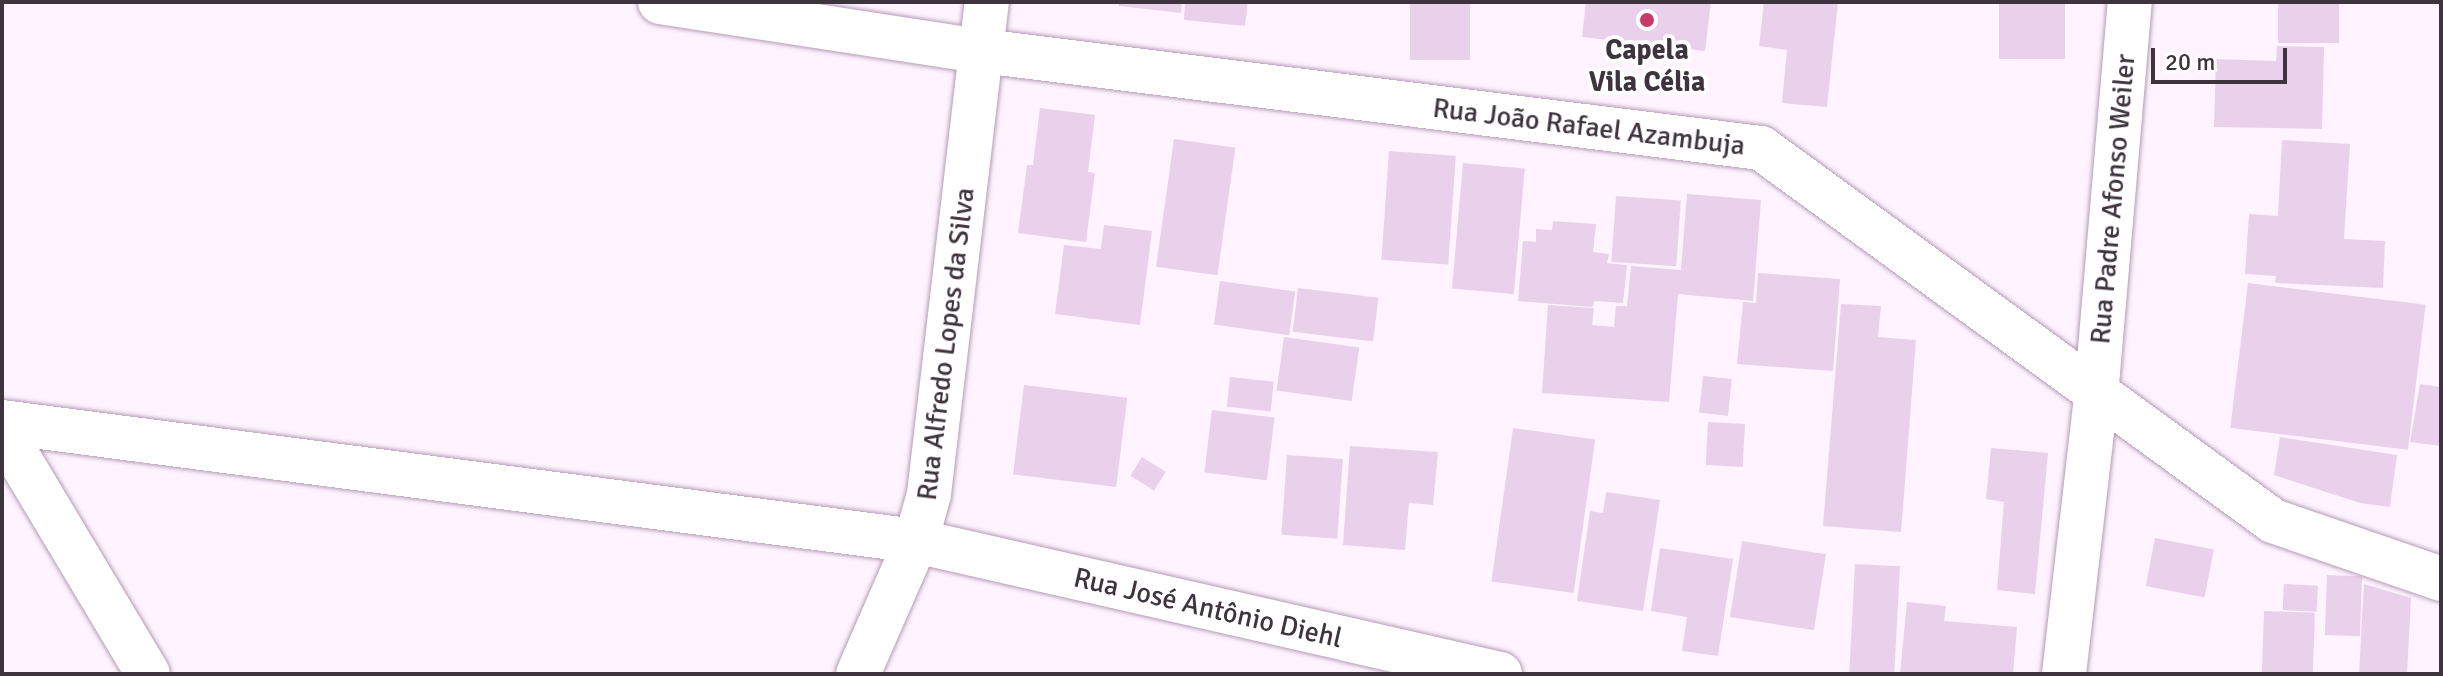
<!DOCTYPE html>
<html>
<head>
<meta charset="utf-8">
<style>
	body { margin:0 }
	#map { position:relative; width:2443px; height:676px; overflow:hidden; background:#fef3ff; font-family:Signika,sans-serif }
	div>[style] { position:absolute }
	.building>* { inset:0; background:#ead1eb; transform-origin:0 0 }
	.roads { filter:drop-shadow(0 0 2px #b59bb5) drop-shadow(0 0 2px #b59bb5) }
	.minor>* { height:44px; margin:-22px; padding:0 22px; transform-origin:22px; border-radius:22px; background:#fff }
	.tertiary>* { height:44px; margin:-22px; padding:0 22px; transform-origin:22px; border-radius:22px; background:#fff }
	.dots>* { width:22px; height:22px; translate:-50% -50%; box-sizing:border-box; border:4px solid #fff; border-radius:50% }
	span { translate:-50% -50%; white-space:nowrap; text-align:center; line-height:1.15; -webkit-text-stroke:8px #fff; paint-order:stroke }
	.poi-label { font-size:28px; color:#3e343e; font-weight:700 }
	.street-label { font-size:28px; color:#3e343e }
	.frame { position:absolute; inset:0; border:4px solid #3e343e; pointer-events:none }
	.scale { position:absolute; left:2151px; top:48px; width:136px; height:36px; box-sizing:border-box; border:4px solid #3e343e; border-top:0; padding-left:10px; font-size:24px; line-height:28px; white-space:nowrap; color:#3e343e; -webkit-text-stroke:6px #fff; paint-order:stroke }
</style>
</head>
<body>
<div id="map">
	<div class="building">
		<i style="clip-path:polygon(1119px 2px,1182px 2px,1181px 13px,1119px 6px)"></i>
		<i style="clip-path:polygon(1185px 2px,1248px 2px,1245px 26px,1184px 20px)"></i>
		<i style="left:1410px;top:2px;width:60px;height:58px"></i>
		<i style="clip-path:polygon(1586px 2px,1711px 2px,1705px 51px,1582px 37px)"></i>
		<i style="clip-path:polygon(1764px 2px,1838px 2px,1827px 107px,1782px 103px,1787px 50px,1759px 46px)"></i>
		<i style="left:1999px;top:2px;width:66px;height:57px"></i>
		<i style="left:2278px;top:2px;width:61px;height:41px"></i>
		<i style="clip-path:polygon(2277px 46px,2324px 47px,2322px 129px,2214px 127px,2216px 59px,2276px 61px)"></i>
		<i style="clip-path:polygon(1040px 108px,1095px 115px,1088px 172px,1095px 173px,1086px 242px,1018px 233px,1027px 165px,1033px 165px)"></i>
		<i style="left:1174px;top:139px;width:62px;height:129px;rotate:8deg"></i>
		<i style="clip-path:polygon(2282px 140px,2350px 144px,2344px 239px,2385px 241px,2383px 288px,2275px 283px,2276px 276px,2245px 274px,2249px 214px,2278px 216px)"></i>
		<i style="left:1389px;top:151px;width:67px;height:109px;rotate:4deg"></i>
		<i style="left:1463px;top:163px;width:62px;height:126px;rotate:5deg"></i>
		<i style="clip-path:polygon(1687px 194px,1761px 200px,1753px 301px,1678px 294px,1669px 402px,1542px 393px,1548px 305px,1594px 308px,1592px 325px,1614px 327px,1616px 306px,1627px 306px,1631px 266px,1681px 270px)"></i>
		<i style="left:1616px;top:196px;width:65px;height:66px;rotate:4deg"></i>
		<i style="clip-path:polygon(1553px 221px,1596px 224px,1593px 252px,1609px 254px,1607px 263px,1627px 265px,1623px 303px,1594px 301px,1593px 307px,1518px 301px,1523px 241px,1536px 242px,1536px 229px,1552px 230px)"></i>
		<i style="clip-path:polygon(1104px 225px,1152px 231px,1140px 325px,1055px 314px,1064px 245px,1101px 249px)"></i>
		<i style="clip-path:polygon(1758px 273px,1840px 279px,1833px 371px,1737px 364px,1743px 302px,1756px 303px)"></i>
		<i style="left:1220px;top:281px;width:76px;height:44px;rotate:8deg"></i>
		<i style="left:2248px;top:283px;width:179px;height:146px;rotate:7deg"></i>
		<i style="left:1298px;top:288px;width:81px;height:44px;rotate:7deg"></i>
		<i style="clip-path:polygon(1841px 304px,1881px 306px,1878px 337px,1916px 340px,1901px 532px,1823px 526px)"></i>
		<i style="left:1284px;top:337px;width:76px;height:54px;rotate:8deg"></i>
		<i style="left:1703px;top:376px;width:29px;height:37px;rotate:6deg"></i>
		<i style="left:1230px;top:377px;width:44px;height:30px;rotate:6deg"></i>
		<i style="clip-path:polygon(2420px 384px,2441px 387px,2441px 446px,2410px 442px)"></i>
		<i style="left:1024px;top:385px;width:104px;height:90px;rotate:7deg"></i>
		<i style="left:1212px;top:410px;width:63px;height:63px;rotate:7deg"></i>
		<i style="left:1708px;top:422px;width:37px;height:43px;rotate:3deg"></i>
		<i style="left:1513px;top:428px;width:83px;height:155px;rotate:8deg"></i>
		<i style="clip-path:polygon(2280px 437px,2397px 455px,2390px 507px,2360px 503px,2274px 475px)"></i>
		<i style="clip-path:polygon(1350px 446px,1438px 452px,1433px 505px,1409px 503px,1405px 550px,1343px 545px)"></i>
		<i style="clip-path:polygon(1991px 448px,2048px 453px,2035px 594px,1997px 590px,2004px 502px,1986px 499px)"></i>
		<i style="left:1287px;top:455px;width:56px;height:80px;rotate:4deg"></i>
		<i style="left:1142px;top:457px;width:28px;height:22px;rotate:32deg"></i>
		<i style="clip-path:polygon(1606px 492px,1660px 500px,1643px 611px,1577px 601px,1590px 511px,1603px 513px)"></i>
		<i style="left:2155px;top:538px;width:60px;height:49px;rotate:11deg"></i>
		<i style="left:1742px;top:541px;width:85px;height:77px;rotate:9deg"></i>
		<i style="clip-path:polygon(1660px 548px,1733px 559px,1718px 656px,1682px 651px,1687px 617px,1651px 611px)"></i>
		<i style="left:1855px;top:564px;width:45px;height:110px;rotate:3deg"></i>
		<i style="left:2327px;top:575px;width:35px;height:60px;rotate:2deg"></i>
		<i style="left:2284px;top:584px;width:34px;height:26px;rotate:3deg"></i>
		<i style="clip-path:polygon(2364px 584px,2411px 598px,2407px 674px,2359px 674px)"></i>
		<i style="clip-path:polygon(1907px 602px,1946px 606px,1944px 621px,2017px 627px,2013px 674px,1900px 674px)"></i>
		<i style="left:2264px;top:611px;width:51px;height:63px;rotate:2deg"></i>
	</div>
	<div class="roads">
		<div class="minor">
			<i style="left:2px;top:422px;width:922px;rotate:7.42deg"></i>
			<i style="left:916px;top:541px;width:599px;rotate:12.83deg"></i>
			<i style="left:2px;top:430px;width:284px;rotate:59.1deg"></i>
			<i style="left:858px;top:674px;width:145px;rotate:-66.4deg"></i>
			<i style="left:916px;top:541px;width:49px;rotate:-74.5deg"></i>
			<i style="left:929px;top:494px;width:495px;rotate:-83.3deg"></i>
			<i style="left:2064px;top:674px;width:280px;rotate:-83.4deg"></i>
		</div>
		<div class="tertiary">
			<i style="left:660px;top:2px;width:326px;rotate:8.7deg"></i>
			<i style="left:982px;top:51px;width:785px;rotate:7.1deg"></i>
			<i style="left:1761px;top:148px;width:633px;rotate:36.07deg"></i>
			<i style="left:2273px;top:521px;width:178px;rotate:19deg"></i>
			<i style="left:2096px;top:396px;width:395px;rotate:-85.1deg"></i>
		</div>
	</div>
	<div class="dots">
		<i style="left:1647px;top:20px;background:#c83a67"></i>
	</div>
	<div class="poi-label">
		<span style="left:1647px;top:66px">Capela<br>Vila Célia</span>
	</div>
	<div class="street-label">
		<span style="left:1589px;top:127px;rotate:7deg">Rua João Rafael Azambuja</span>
		<span style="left:2113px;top:199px;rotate:-85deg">Rua Padre Afonso Weiler</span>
		<span style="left:946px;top:344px;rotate:-83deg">Rua Alfredo Lopes da Silva</span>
		<span style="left:1208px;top:608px;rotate:13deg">Rua José Antônio Diehl</span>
	</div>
	<div class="frame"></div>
	<div class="scale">20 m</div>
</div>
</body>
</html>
